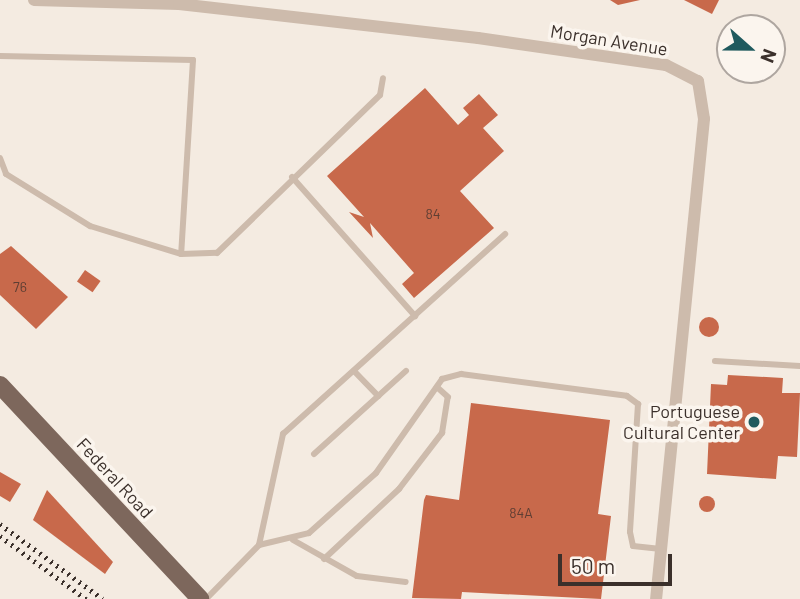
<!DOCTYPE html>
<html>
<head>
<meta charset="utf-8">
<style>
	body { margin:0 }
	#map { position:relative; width:800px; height:599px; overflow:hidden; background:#f4ebe1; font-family:Barlow,sans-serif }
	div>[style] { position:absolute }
	.building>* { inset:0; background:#c8694b; transform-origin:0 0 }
	.round { border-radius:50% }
	.service>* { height:6px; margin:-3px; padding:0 3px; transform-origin:3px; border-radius:3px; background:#cdbbac }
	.minor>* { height:12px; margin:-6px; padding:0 6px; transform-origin:6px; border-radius:6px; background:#cdbbac }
	.primary>* { height:18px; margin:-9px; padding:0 9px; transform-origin:9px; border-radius:9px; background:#7d675c }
	.rail>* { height:4.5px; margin-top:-2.25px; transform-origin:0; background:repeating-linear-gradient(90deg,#3b302b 0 2px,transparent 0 7px) }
	.dots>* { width:19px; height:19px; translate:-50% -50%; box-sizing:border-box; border:4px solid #fbf5ee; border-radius:50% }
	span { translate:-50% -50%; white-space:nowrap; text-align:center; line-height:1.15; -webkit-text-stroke:7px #fbf5ee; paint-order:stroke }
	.number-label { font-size:14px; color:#5e3e33 }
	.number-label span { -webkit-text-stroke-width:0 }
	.street-label { font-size:18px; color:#3b302b }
	.poi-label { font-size:18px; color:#3b302b }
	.right { translate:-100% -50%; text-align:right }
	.north { position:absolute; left:716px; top:14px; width:70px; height:70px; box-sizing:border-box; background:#fbf5ee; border:2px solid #aea6a0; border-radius:50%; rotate:111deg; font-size:19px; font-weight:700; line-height:28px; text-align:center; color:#3b302b }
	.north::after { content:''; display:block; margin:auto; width:24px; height:32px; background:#1f5a5e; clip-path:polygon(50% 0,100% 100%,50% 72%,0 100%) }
	.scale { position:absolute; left:558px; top:554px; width:114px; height:32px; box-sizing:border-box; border:4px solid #3b302b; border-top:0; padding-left:9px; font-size:21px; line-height:24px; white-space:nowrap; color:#3b302b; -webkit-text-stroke:5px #fbf5ee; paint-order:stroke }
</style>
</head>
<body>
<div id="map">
	<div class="building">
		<i style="clip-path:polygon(610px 0,640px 0,618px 5px)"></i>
		<i style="clip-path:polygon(684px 0,719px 0,712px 14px)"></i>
		<i style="clip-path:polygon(425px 88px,458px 125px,469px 115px,463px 108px,479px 94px,498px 115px,483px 128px,504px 151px,460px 191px,494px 228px,414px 298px,402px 284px,414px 273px,370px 223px,373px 238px,349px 212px,364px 217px,327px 176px)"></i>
		<i style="clip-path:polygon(11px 246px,68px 297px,36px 329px,0 295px,0 254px)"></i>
		<i style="left:85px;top:270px;width:19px;height:14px;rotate:35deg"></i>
		<i class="round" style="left:699px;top:317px;width:20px;height:20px"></i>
		<i style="clip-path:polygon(728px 375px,783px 378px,782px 393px,800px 393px,797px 457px,778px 456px,776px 479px,707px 474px,711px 384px,727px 385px)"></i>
		<i style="clip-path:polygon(471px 403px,610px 420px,598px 514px,611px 516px,601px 599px,462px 592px,461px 599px,412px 598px,424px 500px,426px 495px,459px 500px)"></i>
		<i style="clip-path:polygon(0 472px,21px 484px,10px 502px,0 496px)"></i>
		<i style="clip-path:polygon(47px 490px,113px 562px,105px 574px,33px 520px)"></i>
		<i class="round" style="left:699px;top:496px;width:16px;height:16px"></i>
	</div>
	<div class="service">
		<i style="left:0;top:56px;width:193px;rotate:1.2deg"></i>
		<i style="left:193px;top:60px;width:194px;rotate:93.5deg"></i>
		<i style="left:0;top:158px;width:17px;rotate:69deg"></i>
		<i style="left:6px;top:174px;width:99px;rotate:31.8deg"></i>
		<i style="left:90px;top:226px;width:95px;rotate:17.1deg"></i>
		<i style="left:181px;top:254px;width:36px;rotate:-2deg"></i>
		<i style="left:217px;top:253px;width:227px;rotate:-44.1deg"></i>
		<i style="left:380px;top:95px;width:17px;rotate:-80deg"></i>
		<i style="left:292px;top:177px;width:186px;rotate:48.5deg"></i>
		<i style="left:715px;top:361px;width:85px;rotate:3.4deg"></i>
		<i style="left:354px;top:371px;width:35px;rotate:46deg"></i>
		<i style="left:314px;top:454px;width:124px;rotate:-42.1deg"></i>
		<i style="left:293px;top:540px;width:73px;rotate:29.4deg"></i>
		<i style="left:357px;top:576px;width:49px;rotate:7deg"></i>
		<i style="left:259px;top:545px;width:51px;rotate:-13.5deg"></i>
		<i style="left:309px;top:533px;width:90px;rotate:-41.8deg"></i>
		<i style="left:376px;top:473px;width:115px;rotate:-54.9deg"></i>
		<i style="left:442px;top:379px;width:20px;rotate:-15deg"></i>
		<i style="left:461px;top:374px;width:167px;rotate:7.5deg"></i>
		<i style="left:627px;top:396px;width:14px;rotate:36deg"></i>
		<i style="left:638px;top:404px;width:128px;rotate:93.6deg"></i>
		<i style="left:630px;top:532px;width:14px;rotate:78deg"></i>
		<i style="left:633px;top:546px;width:28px;rotate:6deg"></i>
		<i style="left:324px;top:559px;width:103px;rotate:-43deg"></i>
		<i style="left:399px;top:489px;width:71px;rotate:-52.5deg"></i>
		<i style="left:442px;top:433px;width:36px;rotate:-81deg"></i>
		<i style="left:448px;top:397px;width:15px;rotate:-138deg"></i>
		<i style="left:206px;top:599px;width:76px;rotate:-45.5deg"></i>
		<i style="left:259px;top:545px;width:114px;rotate:-77.8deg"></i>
		<i style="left:283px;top:434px;width:299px;rotate:-42deg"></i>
	</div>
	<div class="minor">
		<i style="left:34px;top:0;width:145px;rotate:1.6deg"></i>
		<i style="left:179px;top:4px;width:301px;rotate:6.5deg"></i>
		<i style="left:478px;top:38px;width:190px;rotate:8.2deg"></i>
		<i style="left:666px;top:65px;width:36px;rotate:27deg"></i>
		<i style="left:698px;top:81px;width:38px;rotate:81deg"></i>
		<i style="left:704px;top:119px;width:482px;rotate:95.7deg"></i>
	</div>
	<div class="primary">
		<i style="left:0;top:385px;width:293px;rotate:46.9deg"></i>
	</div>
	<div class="rail">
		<i style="left:0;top:524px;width:127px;rotate:36.1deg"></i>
		<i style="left:0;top:536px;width:107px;rotate:36.2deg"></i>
	</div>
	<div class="dots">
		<i style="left:754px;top:422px;background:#1f5a5e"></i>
	</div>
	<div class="number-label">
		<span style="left:433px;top:214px">84</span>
		<span style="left:20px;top:287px">76</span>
		<span style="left:521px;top:513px">84A</span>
	</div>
	<div class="street-label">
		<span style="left:609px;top:40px;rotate:9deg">Morgan Avenue</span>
		<span style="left:115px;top:478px;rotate:47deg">Federal Road</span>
	</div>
	<div class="poi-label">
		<span class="right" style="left:740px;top:422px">Portuguese<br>Cultural Center</span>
	</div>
	<div class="north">N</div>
	<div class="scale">50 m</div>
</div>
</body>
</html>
